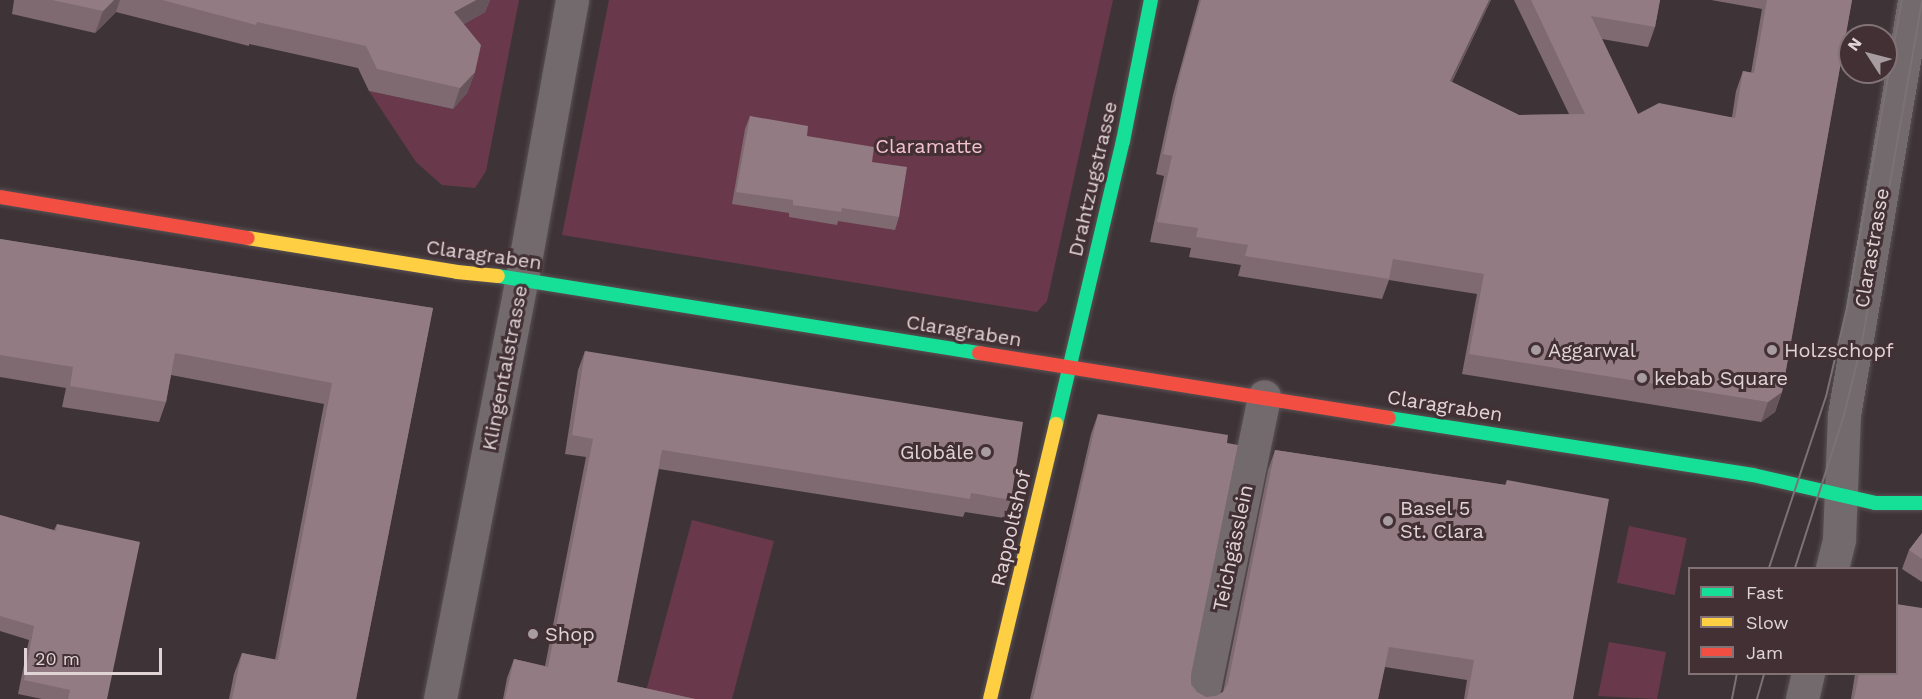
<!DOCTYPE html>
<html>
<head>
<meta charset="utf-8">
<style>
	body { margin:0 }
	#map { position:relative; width:1922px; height:699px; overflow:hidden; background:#3e3437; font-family:"Work Sans",sans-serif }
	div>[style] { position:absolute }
	.green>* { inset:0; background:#69394b; transform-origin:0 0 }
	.roads { filter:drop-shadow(0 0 2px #595154) drop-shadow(0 0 2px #595154) }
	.street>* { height:33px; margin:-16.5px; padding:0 16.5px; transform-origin:16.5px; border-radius:16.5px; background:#726a6d }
	.fast>* { height:14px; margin:-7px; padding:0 7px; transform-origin:7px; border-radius:7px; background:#16e098 }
	.slow>* { height:14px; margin:-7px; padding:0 7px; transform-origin:7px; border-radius:7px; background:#ffcf43 }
	.jam>* { height:14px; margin:-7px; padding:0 7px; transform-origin:7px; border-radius:7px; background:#f24e42 }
	.tram>* { height:1.5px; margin:-0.75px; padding:0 0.75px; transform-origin:0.75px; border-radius:0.75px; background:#7a7274 }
	.wall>* { inset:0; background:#7e6a70 }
	.shaded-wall>* { inset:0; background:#66565b }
	.building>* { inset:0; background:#927b82 }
	.dots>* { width:16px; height:16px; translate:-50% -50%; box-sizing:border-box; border:3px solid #423035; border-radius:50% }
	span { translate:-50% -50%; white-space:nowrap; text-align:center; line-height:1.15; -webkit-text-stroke:6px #423035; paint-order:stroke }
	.park-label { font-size:20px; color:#f4c1d0 }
	.street-label { font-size:20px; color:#e0d4d7 }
	.poi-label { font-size:20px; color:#e0d4d7 }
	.left { translate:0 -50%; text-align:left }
	.right { translate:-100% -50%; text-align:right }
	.legend { position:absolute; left:1688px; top:567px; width:210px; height:108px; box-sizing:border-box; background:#423035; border:2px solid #817276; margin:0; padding:8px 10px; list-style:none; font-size:18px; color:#e0d4d7 }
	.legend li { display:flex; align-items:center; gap:12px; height:30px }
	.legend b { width:30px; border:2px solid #817276 }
	.north { position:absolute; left:1838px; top:24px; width:60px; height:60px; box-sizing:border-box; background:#423035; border:2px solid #817276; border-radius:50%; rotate:306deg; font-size:16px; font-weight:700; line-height:24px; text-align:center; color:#e0d4d7 }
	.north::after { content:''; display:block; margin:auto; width:21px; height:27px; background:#a79c9f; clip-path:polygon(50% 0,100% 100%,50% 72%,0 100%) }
	.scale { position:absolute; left:24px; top:648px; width:138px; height:27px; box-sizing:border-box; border:3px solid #e0d4d7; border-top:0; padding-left:8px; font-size:18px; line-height:21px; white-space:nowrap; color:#e0d4d7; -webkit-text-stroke:4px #423035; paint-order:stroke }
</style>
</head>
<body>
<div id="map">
	<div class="green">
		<i style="clip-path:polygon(489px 0,519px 0,486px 171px,475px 188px,442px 185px,416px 162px,369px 91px,453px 109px,465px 23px)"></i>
		<i style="clip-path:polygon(609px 0,1113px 0,1047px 301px,1037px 312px,562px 235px)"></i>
		<i style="clip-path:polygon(692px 520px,774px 541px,732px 699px,662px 699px,645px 695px)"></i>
		<i style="left:1629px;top:526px;width:59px;height:58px;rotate:12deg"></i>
		<i style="clip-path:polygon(1609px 642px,1666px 652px,1657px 699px,1598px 696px)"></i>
	</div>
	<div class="roads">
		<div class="street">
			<i style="left:1832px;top:568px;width:30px;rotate:-76deg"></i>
			<i style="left:1839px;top:539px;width:124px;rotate:-87.7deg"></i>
			<i style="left:1844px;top:415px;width:421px;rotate:-80.4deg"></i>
			<i style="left:440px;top:699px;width:429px;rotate:-79deg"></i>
			<i style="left:522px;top:278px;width:282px;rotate:-79.8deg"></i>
			<i style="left:1202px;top:699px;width:309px;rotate:-78.4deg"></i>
			<i style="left:1802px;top:699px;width:26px;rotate:-77deg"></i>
		</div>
		<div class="fast">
			<i style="left:498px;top:276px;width:487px;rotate:9.1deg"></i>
			<i style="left:1389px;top:418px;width:368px;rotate:8.9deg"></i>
			<i style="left:1753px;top:475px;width:125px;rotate:12.9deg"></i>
			<i style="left:1875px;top:503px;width:47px"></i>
			<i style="left:1056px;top:424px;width:291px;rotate:-76.7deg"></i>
			<i style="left:1123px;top:141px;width:144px;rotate:-78.8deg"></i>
		</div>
		<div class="slow">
			<i style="left:248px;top:238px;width:212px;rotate:9.2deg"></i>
			<i style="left:457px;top:272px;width:41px;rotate:5.6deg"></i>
			<i style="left:990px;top:699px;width:283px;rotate:-76.5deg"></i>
		</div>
		<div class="jam">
			<i style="left:0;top:197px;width:251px;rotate:9.4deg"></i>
			<i style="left:979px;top:353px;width:415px;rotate:9deg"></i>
		</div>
	</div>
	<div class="tram">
		<i style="left:1769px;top:568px;width:180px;rotate:-71.6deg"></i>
		<i style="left:1826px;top:397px;width:91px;rotate:-76.7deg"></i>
		<i style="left:1847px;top:308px;width:313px;rotate:-79.9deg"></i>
		<i style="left:1795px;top:568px;width:161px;rotate:-72.2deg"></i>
		<i style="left:1844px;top:415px;width:75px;rotate:-76.1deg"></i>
		<i style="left:1862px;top:342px;width:347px;rotate:-80deg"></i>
		<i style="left:1732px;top:699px;width:25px;rotate:-79deg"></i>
		<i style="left:1757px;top:699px;width:26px;rotate:-74deg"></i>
	</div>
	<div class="wall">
		<i style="clip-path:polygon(14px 0,490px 0,485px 12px,464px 24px,475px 72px,467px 93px,453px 109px,369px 91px,358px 68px,249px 44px,249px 46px,116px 12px,95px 33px,12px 14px)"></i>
		<i style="clip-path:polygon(1199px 0,1491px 0,1452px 82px,1519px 115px,1569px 114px,1514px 0,1660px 0,1655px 27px,1648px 47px,1602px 39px,1638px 114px,1732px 117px,1736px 91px,1743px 71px,1751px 73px,1762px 9px,1711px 0,1852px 0,1782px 392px,1775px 412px,1761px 422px,1462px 374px,1477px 294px,1389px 280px,1382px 299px,1238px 276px,1241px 265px,1189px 257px,1191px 248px,1150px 242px,1164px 176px,1156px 174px,1173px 95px)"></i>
		<i style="clip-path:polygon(750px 116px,872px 162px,899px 217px,895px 230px,838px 221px,837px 225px,789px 217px,789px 213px,732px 204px,745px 129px)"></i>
		<i style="clip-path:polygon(0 239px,433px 308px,356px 699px,229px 699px,234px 674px,242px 653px,275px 660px,324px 404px,171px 375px,166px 402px,159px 422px,62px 407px,66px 388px,0 377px)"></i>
		<i style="clip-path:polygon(585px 351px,1011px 500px,1004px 518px,965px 512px,963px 517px,659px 469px,617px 682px,695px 699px,503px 699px,507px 678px,514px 659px,545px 666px,586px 457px,565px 454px,578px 370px)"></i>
		<i style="clip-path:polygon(1098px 414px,1191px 675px,1191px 684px,1197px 692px,1206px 697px,1216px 696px,1223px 692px,1268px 470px,1275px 450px,1505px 485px,1507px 480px,1573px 699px,1464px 699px,1467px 680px,1385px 667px,1378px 699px,1030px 699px,1091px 434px)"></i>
		<i style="clip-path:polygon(0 515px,54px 530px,57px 524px,107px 699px,42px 699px,18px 694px,29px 640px,0 631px)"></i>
		<i style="clip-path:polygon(1922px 533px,1922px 582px,1902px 569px,1909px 550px)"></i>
		<i style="clip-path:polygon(1855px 674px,1896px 674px,1922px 699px,1851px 699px)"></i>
	</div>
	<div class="shaded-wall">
		<i style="clip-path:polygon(114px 0,120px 0,116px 12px,95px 33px,103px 11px)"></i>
		<i style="clip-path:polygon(476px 0,490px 0,485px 12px,446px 34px,454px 12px)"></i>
		<i style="clip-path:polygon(1489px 0,1491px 0,1442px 101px,1450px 81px)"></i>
		<i style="clip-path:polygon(475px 72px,467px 93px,453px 109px,460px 88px)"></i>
		<i style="clip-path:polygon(1782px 392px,1775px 412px,1761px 422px,1768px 402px)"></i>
	</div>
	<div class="building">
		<i style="clip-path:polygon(52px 0,114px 0,103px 11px)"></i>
		<i style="clip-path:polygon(162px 0,476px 0,454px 12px,481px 45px,475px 72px,460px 88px,377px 69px,366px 46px,257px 22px,256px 25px)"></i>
		<i style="clip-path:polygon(1201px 0,1489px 0,1450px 81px,1519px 115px,1585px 114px,1531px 0,1660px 0,1655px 27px,1591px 16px,1638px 114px,1659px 103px,1735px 118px,1743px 71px,1754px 73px,1767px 0,1852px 0,1782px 392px,1768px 402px,1469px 354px,1484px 274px,1393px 259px,1389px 279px,1245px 256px,1248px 245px,1196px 237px,1198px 228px,1157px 222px,1172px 156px,1163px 154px,1180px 75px)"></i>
		<i style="clip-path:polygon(750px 116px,808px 126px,807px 136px,874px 147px,872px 162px,907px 167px,899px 217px,842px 208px,841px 212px,793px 205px,793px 200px,736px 192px)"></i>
		<i style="clip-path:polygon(0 239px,433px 308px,356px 699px,232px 699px,242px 653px,278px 660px,332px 383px,175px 353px,166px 402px,70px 386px,73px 367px,0 355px)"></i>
		<i style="clip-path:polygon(585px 351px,1023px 422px,1011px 500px,971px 493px,970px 499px,662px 450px,617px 682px,695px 699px,505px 699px,514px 659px,548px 667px,593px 439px,572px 435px)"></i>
		<i style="clip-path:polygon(1098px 414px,1228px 435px,1227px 443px,1238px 445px,1191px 675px,1191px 684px,1197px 692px,1206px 697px,1216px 696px,1223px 692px,1228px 683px,1275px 450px,1506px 485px,1507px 480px,1609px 499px,1573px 699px,1467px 699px,1474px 660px,1389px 647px,1378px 699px,1033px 699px)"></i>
		<i style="clip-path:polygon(0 515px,56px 531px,57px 524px,140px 542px,107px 699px,68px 699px,70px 690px,24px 680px,34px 626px,0 616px)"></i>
		<i style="clip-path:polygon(1922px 533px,1922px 559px,1909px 550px)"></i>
		<i style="clip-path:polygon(1896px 604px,1922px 608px,1922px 699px,1854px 699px,1859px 674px,1896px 674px)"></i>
	</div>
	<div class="dots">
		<i style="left:1536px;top:350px;background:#a79c9f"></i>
		<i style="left:1772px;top:350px;background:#a79c9f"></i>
		<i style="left:1642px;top:378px;background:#a79c9f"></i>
		<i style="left:986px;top:452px;background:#a79c9f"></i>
		<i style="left:1388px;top:521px;background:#a79c9f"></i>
		<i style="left:533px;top:634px;background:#a79c9f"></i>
	</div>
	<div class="park-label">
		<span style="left:929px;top:146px">Claramatte</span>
	</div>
	<div class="street-label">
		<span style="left:1093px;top:179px;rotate:-77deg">Drahtzugstrasse</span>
		<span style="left:1872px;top:248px;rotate:-80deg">Clarastrasse</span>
		<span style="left:484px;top:255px;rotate:8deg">Claragraben</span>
		<span style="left:964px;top:331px;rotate:9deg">Claragraben</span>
		<span style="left:505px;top:368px;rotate:-79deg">Klingentalstrasse</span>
		<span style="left:1445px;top:406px;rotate:9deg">Claragraben</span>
		<span style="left:1011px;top:528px;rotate:-77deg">Rappoltshof</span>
		<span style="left:1233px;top:548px;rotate:-78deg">Teichgässlein</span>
	</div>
	<div class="poi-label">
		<span class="left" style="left:1548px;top:350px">Aggarwal</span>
		<span class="left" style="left:1784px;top:350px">Holzschopf</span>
		<span class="left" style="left:1654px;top:378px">kebab Square</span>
		<span class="right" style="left:974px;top:452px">Globâle</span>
		<span class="left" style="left:1400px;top:520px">Basel 5<br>St. Clara</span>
		<span class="left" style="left:545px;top:634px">Shop</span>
	</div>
	<ul class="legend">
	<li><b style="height:8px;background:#16e098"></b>Fast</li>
	<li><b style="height:8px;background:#ffcf43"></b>Slow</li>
	<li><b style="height:8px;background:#f24e42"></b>Jam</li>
	</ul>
	<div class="north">N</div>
	<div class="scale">20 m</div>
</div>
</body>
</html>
